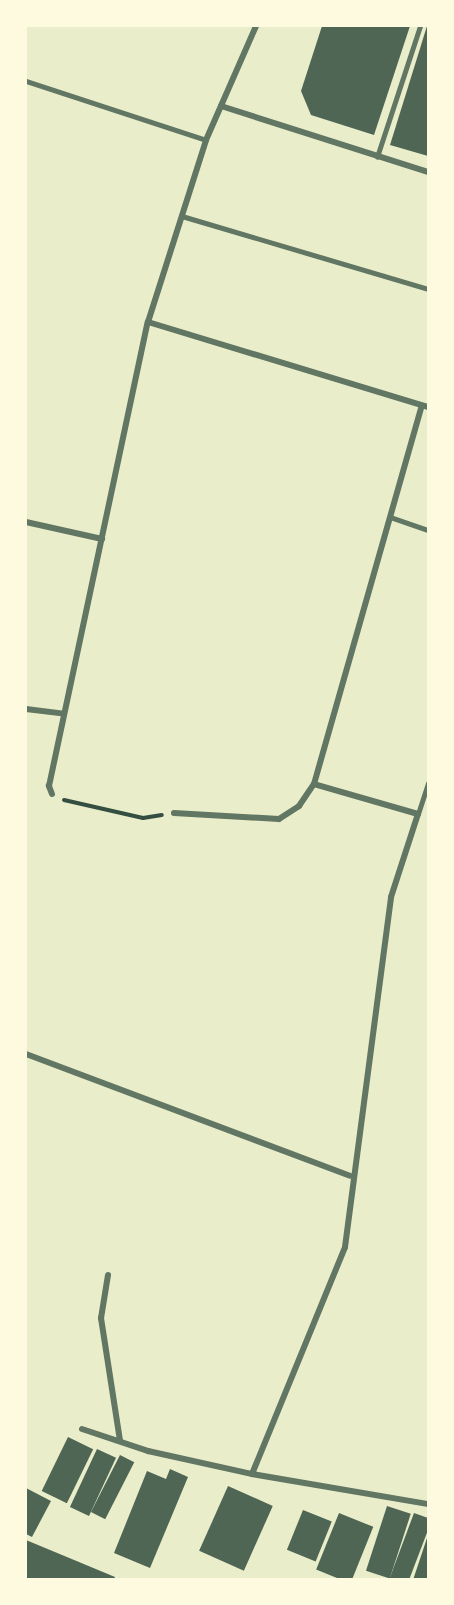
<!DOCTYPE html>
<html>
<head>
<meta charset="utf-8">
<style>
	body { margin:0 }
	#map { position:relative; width:454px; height:1605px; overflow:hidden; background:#e9edc9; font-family:Overpass,sans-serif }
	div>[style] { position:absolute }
	.building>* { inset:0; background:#4f6655; transform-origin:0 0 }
	.path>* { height:4px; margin:-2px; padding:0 2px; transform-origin:2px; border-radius:2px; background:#344e41 }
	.service>* { height:4.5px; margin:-2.25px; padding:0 2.25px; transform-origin:2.25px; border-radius:2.25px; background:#617663 }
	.minor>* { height:6px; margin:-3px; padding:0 3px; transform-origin:3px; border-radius:3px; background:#617663 }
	span { translate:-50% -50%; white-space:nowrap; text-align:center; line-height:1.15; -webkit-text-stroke:4.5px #fefae0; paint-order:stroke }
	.frame { position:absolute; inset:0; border:27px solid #fefae0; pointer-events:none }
</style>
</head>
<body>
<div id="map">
	<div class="building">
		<i style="clip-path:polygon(322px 26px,410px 26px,374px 135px,311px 115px,301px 91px)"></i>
		<i style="clip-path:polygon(427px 26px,428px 26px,428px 156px,390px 145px)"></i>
		<i style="left:68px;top:1437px;width:28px;height:60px;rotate:26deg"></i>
		<i style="left:97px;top:1449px;width:21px;height:64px;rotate:25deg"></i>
		<i style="left:120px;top:1455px;width:16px;height:64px;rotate:27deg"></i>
		<i style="clip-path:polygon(170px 1469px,188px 1477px,150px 1568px,114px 1553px,147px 1471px,166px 1479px)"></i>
		<i style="left:228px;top:1486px;width:49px;height:71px;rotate:24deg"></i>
		<i style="clip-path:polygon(26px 1488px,51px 1501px,32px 1537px,26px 1534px)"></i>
		<i style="left:387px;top:1506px;width:25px;height:68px;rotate:18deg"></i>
		<i style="left:303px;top:1510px;width:31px;height:43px;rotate:22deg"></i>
		<i style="left:339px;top:1513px;width:37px;height:61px;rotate:22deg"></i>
		<i style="clip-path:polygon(414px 1513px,428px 1518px,428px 1530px,409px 1580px,389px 1580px)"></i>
		<i style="clip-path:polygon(428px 1535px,428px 1580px,413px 1580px)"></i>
		<i style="clip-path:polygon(26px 1540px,115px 1577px,114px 1580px,26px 1580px)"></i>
	</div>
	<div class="path">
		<i style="left:64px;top:800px;width:81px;rotate:12.8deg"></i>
		<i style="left:143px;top:818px;width:19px;rotate:-9deg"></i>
	</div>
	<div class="service">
		<i style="left:26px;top:81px;width:189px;rotate:18.1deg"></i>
		<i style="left:377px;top:157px;width:138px;rotate:-71.8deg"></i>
		<i style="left:182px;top:216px;width:257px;rotate:16.5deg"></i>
		<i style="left:390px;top:517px;width:40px;rotate:18.9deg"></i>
		<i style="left:418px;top:814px;width:32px;rotate:-72deg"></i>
	</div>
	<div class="minor">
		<i style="left:221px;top:106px;width:217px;rotate:17.7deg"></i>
		<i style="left:148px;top:322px;width:293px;rotate:16.9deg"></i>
		<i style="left:26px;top:522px;width:78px;rotate:12.6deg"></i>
		<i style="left:26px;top:709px;width:38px;rotate:7deg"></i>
		<i style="left:52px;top:794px;width:9px;rotate:-111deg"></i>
		<i style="left:49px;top:786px;width:474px;rotate:-78deg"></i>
		<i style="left:148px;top:322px;width:191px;rotate:-72.3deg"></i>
		<i style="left:206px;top:140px;width:124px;rotate:-66.3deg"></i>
		<i style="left:174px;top:813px;width:105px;rotate:3.3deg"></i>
		<i style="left:279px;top:819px;width:24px;rotate:-33deg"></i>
		<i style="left:299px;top:806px;width:27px;rotate:-56deg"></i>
		<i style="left:314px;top:784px;width:393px;rotate:-74.1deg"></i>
		<i style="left:26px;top:1054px;width:346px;rotate:20.6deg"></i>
		<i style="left:108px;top:1275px;width:44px;rotate:99.2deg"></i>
		<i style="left:101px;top:1318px;width:124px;rotate:81.2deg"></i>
		<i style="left:82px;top:1429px;width:70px;rotate:18.4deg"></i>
		<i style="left:148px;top:1451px;width:107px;rotate:12.5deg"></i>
		<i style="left:252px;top:1474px;width:179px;rotate:9.7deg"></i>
		<i style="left:252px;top:1474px;width:245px;rotate:-67.7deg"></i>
		<i style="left:345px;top:1247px;width:353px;rotate:-82.5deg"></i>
		<i style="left:391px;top:897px;width:87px;rotate:-72deg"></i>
		<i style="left:418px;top:814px;width:108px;rotate:-163.9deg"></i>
	</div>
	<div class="frame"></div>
</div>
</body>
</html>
